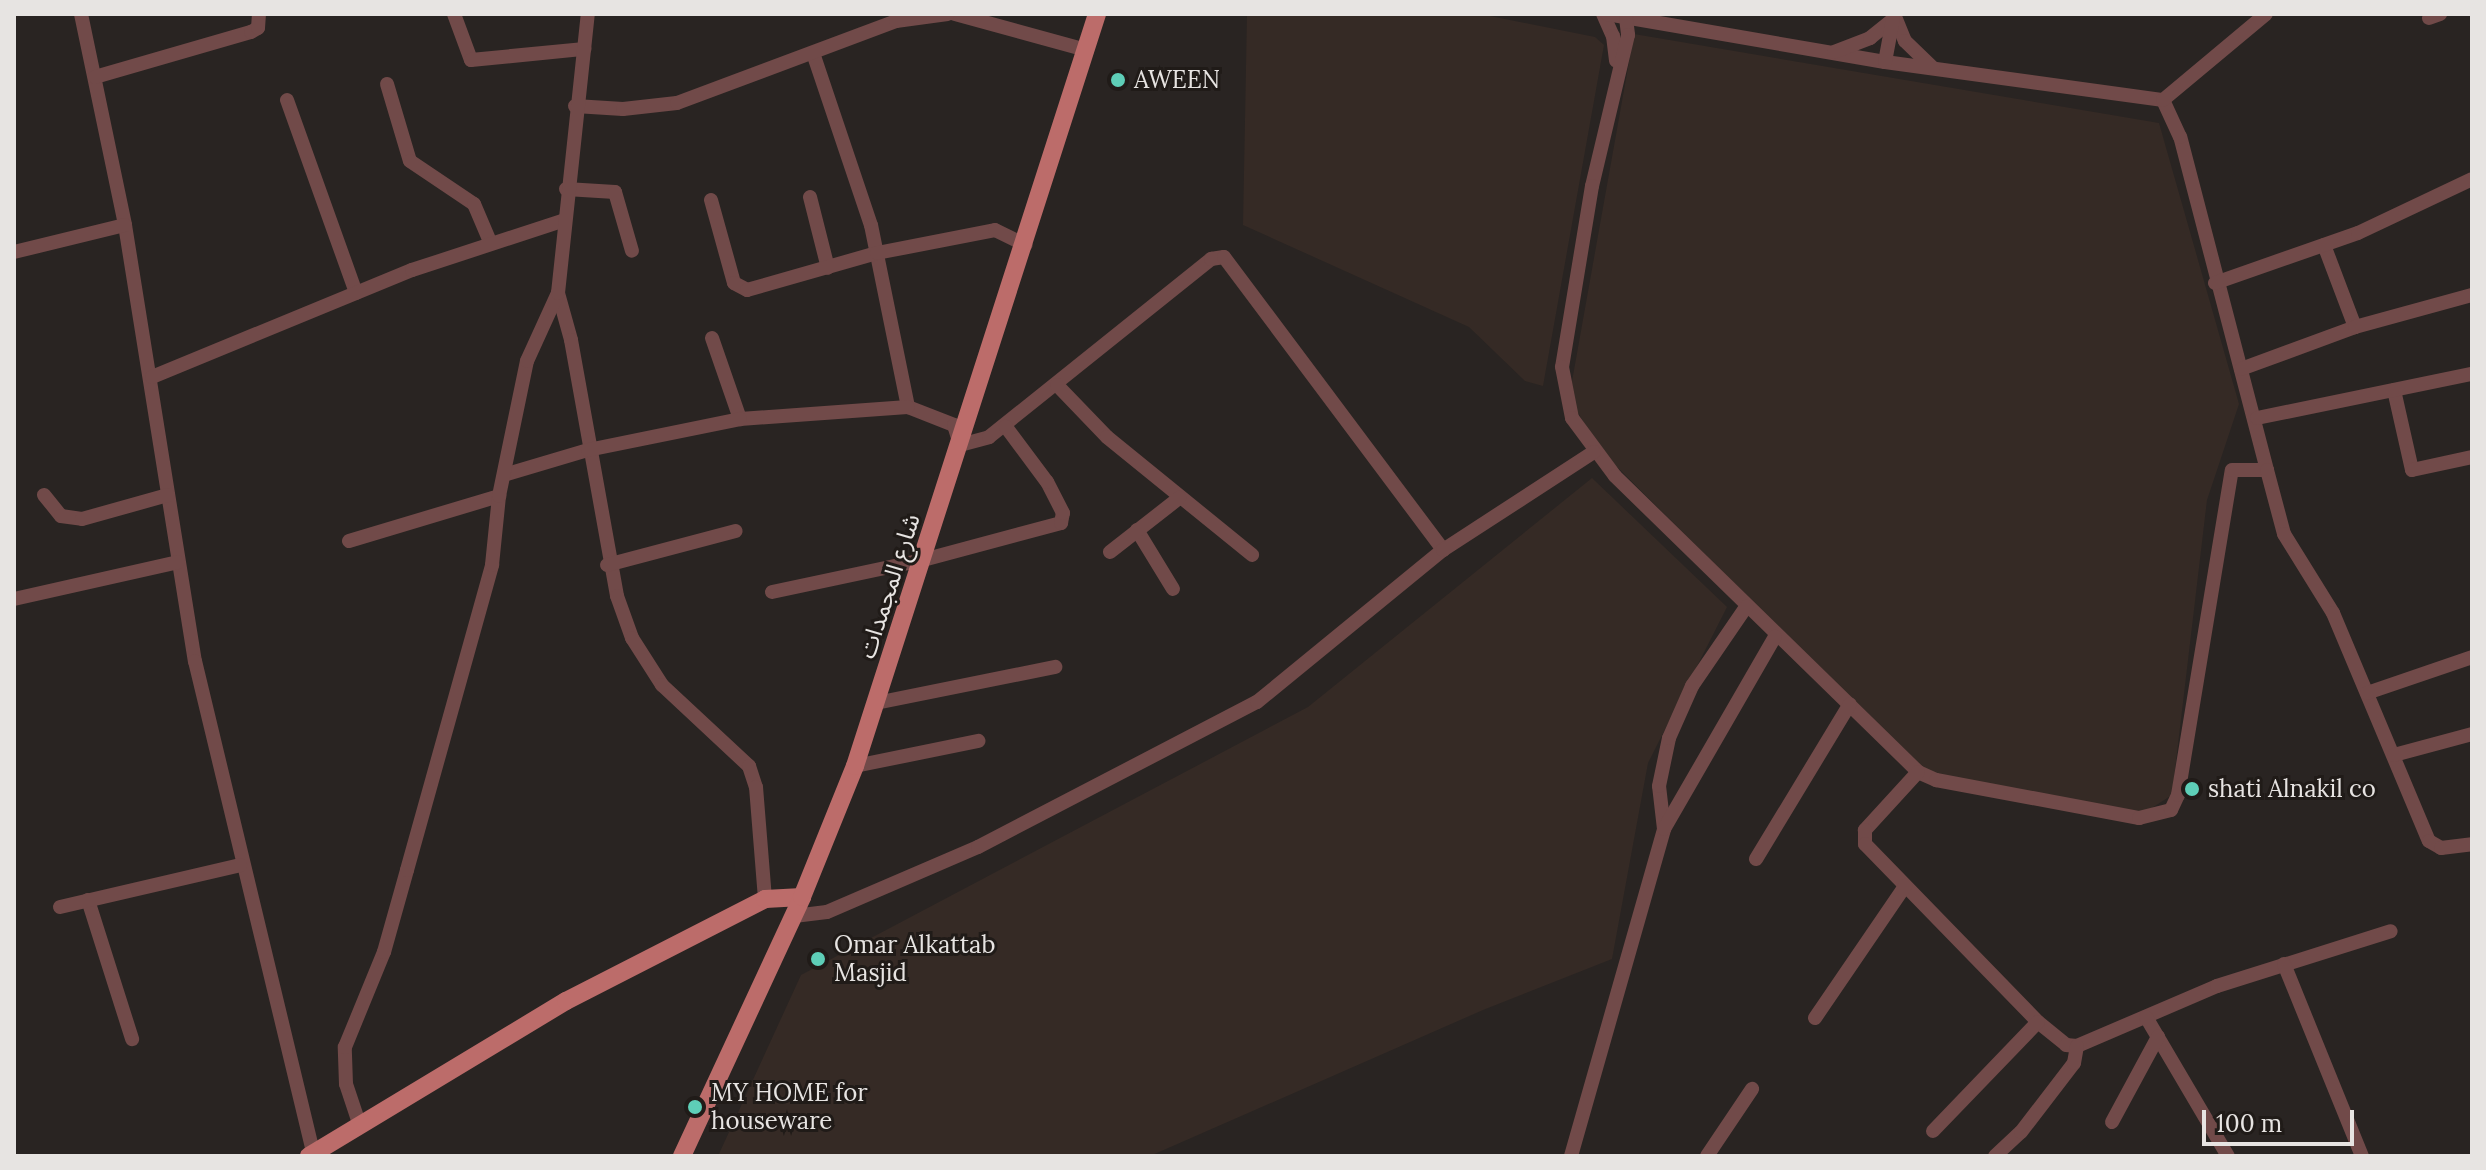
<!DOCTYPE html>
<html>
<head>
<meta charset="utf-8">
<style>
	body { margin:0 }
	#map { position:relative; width:2486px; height:1170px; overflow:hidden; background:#292422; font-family:Lora,"Noto Sans Arabic",serif }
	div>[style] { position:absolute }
	.built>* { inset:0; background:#352a25 }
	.minor>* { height:14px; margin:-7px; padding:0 7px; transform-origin:7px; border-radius:7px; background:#714a49 }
	.major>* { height:18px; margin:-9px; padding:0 9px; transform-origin:9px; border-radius:9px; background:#bc6c6a }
	.dots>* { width:22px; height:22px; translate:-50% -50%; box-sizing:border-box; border:4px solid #201b18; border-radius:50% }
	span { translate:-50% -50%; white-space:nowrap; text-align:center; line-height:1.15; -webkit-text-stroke:6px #201b18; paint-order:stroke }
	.poi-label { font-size:24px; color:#e7e4e2 }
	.left { translate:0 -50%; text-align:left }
	.street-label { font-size:24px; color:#e7e4e2 }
	.frame { position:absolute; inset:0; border:16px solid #e7e4e2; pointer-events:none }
	.scale { position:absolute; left:2202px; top:1110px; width:152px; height:36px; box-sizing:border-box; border:4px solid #e7e4e2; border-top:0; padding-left:10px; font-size:24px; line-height:28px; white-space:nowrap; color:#e7e4e2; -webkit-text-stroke:6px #201b18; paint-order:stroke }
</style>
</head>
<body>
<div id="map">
	<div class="built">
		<i style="clip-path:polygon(1247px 14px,1480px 14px,1595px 37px,1604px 45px,1543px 386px,1525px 381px,1469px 327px,1243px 225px)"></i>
		<i style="clip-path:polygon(1634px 34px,2159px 123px,2239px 404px,2207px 500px,2172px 795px,2144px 813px,1929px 777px,1601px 451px,1569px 398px)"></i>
		<i style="clip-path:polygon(1592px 478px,1727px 607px,1648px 763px,1612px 959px,1483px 1010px,1150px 1156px,718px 1156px,801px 975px,1308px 707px)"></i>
	</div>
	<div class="minor">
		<i style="left:81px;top:14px;width:216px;rotate:78.2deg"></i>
		<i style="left:125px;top:225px;width:442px;rotate:80.9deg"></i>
		<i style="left:195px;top:661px;width:509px;rotate:76.48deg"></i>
		<i style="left:454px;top:14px;width:49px;rotate:69.7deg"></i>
		<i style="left:471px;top:60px;width:114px;rotate:-5.6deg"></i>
		<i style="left:955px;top:14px;width:137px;rotate:15.3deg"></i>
		<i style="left:1603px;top:14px;width:24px;rotate:66deg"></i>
		<i style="left:1613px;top:36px;width:25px;rotate:83deg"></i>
		<i style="left:1607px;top:14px;width:282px;rotate:9.8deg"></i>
		<i style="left:1885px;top:62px;width:281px;rotate:7.8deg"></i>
		<i style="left:1894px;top:14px;width:29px;rotate:68deg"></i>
		<i style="left:1905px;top:41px;width:39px;rotate:44deg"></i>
		<i style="left:1626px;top:18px;width:17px;rotate:83deg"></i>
		<i style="left:1628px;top:35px;width:155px;rotate:103.4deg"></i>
		<i style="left:1592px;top:186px;width:183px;rotate:99.4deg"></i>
		<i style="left:1562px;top:367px;width:52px;rotate:78.9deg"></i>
		<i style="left:1572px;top:418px;width:72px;rotate:53.4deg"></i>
		<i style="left:1615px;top:476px;width:424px;rotate:44.3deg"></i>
		<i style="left:1918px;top:772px;width:20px;rotate:24deg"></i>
		<i style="left:1936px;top:780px;width:207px;rotate:10.6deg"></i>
		<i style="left:2139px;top:818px;width:33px;rotate:-14deg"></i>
		<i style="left:2171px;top:810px;width:17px;rotate:-65deg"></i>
		<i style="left:2178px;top:795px;width:329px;rotate:-80.6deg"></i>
		<i style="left:2232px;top:470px;width:35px"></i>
		<i style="left:2267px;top:470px;width:344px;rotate:-104.6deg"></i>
		<i style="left:2180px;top:137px;width:41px;rotate:-114.7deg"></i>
		<i style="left:2429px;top:18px;width:12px;rotate:-20deg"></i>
		<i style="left:1834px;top:52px;width:39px;rotate:-21deg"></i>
		<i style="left:1870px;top:38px;width:28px;rotate:-39deg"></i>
		<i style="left:813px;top:53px;width:182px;rotate:71.4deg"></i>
		<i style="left:871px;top:225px;width:186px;rotate:78.5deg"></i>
		<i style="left:908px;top:407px;width:49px;rotate:21.4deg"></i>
		<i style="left:954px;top:425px;width:21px;rotate:73deg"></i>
		<i style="left:960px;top:445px;width:30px;rotate:-15deg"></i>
		<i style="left:989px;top:437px;width:285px;rotate:-38.7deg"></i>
		<i style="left:1211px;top:259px;width:13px;rotate:-9deg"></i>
		<i style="left:1224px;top:257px;width:366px;rotate:53.2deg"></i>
		<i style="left:1885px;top:62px;width:44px;rotate:-79.5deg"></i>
		<i style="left:95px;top:77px;width:162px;rotate:-16.1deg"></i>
		<i style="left:251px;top:32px;width:8px;rotate:-30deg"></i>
		<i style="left:258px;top:28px;width:14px;rotate:-86deg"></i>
		<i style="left:387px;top:84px;width:80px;rotate:73.4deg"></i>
		<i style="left:410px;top:161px;width:77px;rotate:33.9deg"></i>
		<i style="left:474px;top:204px;width:43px;rotate:67deg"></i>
		<i style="left:287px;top:100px;width:205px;rotate:70.3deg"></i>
		<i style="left:2163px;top:100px;width:134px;rotate:-39.9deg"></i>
		<i style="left:575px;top:106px;width:48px;rotate:3.6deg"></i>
		<i style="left:623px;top:109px;width:54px;rotate:-6.3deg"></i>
		<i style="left:677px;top:103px;width:234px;rotate:-20.5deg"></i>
		<i style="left:896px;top:21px;width:52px;rotate:-7.7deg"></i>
		<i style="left:566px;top:189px;width:49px;rotate:3.5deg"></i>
		<i style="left:615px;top:192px;width:61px;rotate:73.9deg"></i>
		<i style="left:810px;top:197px;width:73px;rotate:75.8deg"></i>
		<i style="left:711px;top:200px;width:86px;rotate:74.5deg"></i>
		<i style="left:734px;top:283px;width:15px;rotate:28deg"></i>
		<i style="left:747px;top:290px;width:135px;rotate:-15.9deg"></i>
		<i style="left:877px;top:253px;width:120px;rotate:-11deg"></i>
		<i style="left:995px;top:230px;width:34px;rotate:26deg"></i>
		<i style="left:2324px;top:245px;width:88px;rotate:69.3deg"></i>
		<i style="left:14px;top:252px;width:114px;rotate:-13.7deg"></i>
		<i style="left:2215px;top:283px;width:151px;rotate:-19.3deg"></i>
		<i style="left:2358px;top:233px;width:126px;rotate:-25.3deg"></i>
		<i style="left:558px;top:293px;width:49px;rotate:74.5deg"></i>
		<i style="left:571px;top:340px;width:260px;rotate:79.8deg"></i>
		<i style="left:617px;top:596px;width:45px;rotate:70.3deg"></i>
		<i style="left:632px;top:638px;width:56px;rotate:57.4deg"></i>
		<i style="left:662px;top:685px;width:119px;rotate:43deg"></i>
		<i style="left:749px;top:766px;width:22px;rotate:72deg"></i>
		<i style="left:756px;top:787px;width:112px;rotate:85.4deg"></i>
		<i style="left:712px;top:338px;width:86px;rotate:70.9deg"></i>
		<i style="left:740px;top:419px;width:168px;rotate:-4.1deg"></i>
		<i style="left:2241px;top:369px;width:121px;rotate:-20.2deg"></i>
		<i style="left:2355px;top:327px;width:121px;rotate:-15.3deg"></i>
		<i style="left:152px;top:377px;width:281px;rotate:-22.4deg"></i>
		<i style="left:412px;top:270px;width:158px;rotate:-18.1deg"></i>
		<i style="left:1057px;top:385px;width:72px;rotate:46.1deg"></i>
		<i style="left:1107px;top:437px;width:187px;rotate:39.1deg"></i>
		<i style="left:2394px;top:390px;width:82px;rotate:77.3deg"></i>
		<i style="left:2412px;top:470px;width:61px;rotate:-12.2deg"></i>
		<i style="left:2257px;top:418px;width:219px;rotate:-11.6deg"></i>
		<i style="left:2267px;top:470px;width:66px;rotate:75.1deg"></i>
		<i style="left:2284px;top:534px;width:93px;rotate:58.2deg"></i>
		<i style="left:2333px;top:613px;width:247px;rotate:67.2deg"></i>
		<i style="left:2429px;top:841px;width:14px;rotate:30deg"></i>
		<i style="left:2441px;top:848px;width:31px;rotate:-7deg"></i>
		<i style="left:504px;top:475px;width:88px;rotate:-16.6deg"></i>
		<i style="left:588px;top:450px;width:155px;rotate:-11.5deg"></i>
		<i style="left:44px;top:495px;width:27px;rotate:51deg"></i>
		<i style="left:61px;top:516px;width:21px;rotate:8deg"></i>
		<i style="left:82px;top:519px;width:89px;rotate:-15.6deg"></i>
		<i style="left:1137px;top:530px;width:69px;rotate:58.6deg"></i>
		<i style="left:349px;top:541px;width:157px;rotate:-16.7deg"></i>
		<i style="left:1110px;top:552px;width:88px;rotate:-38deg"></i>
		<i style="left:607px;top:565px;width:133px;rotate:-14.8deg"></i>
		<i style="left:772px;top:592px;width:154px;rotate:-12deg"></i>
		<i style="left:923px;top:560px;width:143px;rotate:-15deg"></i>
		<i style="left:1061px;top:523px;width:10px;rotate:-79deg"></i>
		<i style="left:1063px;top:513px;width:35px;rotate:-117deg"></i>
		<i style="left:1047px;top:482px;width:69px;rotate:-126.7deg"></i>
		<i style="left:14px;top:599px;width:168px;rotate:-12.7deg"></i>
		<i style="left:2367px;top:693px;width:111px;rotate:-18.9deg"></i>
		<i style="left:876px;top:703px;width:183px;rotate:-11.4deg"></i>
		<i style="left:2394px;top:755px;width:81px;rotate:-15.1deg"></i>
		<i style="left:855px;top:766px;width:126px;rotate:-11.5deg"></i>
		<i style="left:1918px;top:772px;width:79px;rotate:132.4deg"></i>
		<i style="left:1865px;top:830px;width:14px;rotate:90deg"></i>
		<i style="left:1865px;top:844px;width:248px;rotate:45.8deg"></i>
		<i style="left:2038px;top:1022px;width:36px;rotate:39deg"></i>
		<i style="left:2066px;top:1045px;width:11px;rotate:5deg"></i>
		<i style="left:2077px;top:1046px;width:152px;rotate:-23.2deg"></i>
		<i style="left:2217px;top:986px;width:182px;rotate:-17.5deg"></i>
		<i style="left:1664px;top:829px;width:43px;rotate:-96.6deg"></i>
		<i style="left:1659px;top:786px;width:49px;rotate:-78.2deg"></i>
		<i style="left:1669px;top:738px;width:57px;rotate:-66.1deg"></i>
		<i style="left:1692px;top:686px;width:96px;rotate:-55.6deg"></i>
		<i style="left:1756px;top:859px;width:181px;rotate:-58.8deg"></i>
		<i style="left:88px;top:900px;width:146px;rotate:72.4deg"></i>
		<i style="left:60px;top:907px;width:185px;rotate:-13.1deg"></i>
		<i style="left:794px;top:916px;width:33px;rotate:-7deg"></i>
		<i style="left:827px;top:912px;width:164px;rotate:-23.3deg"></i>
		<i style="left:978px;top:847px;width:314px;rotate:-27.5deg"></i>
		<i style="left:1257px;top:702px;width:240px;rotate:-39.3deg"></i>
		<i style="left:1443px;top:550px;width:180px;rotate:-33deg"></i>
		<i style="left:2284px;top:964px;width:207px;rotate:67.9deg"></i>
		<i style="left:2146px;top:1017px;width:161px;rotate:59.5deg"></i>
		<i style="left:1815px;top:1018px;width:160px;rotate:-55.7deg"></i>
		<i style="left:2112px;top:1122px;width:97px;rotate:-61.6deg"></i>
		<i style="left:359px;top:1123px;width:41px;rotate:-108.4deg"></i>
		<i style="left:346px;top:1084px;width:37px;rotate:-92deg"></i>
		<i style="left:345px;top:1047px;width:103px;rotate:-67.7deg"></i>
		<i style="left:384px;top:952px;width:85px;rotate:-74.3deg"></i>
		<i style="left:407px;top:870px;width:317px;rotate:-74.4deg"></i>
		<i style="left:492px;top:565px;width:69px;rotate:-84.2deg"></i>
		<i style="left:499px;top:496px;width:138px;rotate:-78.3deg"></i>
		<i style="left:527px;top:361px;width:75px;rotate:-65.5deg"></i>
		<i style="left:558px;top:293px;width:281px;rotate:-83.9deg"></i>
		<i style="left:1933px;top:1131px;width:151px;rotate:-46.1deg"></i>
		<i style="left:1571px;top:1156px;width:340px;rotate:-74.1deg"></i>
		<i style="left:1664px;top:829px;width:222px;rotate:-60deg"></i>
		<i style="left:1707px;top:1156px;width:81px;rotate:-56.1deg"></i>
		<i style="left:1995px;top:1156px;width:35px;rotate:-43deg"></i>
		<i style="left:2021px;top:1132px;width:87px;rotate:-52.5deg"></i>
		<i style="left:2074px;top:1063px;width:17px;rotate:-80deg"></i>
	</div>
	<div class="major">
		<i style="left:309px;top:1156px;width:300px;rotate:-31.1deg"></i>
		<i style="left:566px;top:1001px;width:224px;rotate:-27.1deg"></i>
		<i style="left:765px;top:899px;width:37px;rotate:-3deg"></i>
		<i style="left:682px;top:1156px;width:285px;rotate:-65.1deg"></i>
		<i style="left:802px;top:897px;width:141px;rotate:-68deg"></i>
		<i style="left:855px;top:766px;width:790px;rotate:-72.16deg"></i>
	</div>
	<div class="dots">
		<i style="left:1118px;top:80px;background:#5eceb7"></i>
		<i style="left:2192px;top:789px;background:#5eceb7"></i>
		<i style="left:818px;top:959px;background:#5eceb7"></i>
		<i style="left:695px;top:1107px;background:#5eceb7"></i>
	</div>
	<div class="poi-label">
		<span class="left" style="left:1134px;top:80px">AWEEN</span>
		<span class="left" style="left:2208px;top:789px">shati Alnakil co</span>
		<span class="left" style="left:834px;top:959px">Omar Alkattab<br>Masjid</span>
		<span class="left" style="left:711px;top:1107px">MY HOME for<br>houseware</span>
	</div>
	<div class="street-label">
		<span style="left:889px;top:586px;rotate:-72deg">شارع المجمدات</span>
	</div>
	<div class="frame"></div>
	<div class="scale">100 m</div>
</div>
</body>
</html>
